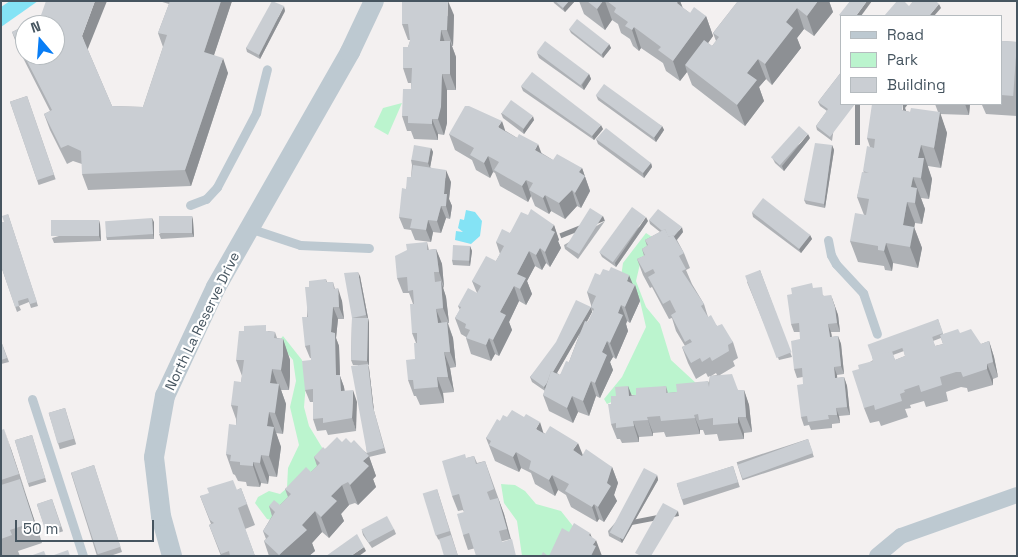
<!DOCTYPE html>
<html>
<head>
<meta charset="utf-8">
<style>
	body { margin:0 }
	#map { position:relative; width:1018px; height:557px; overflow:hidden; background:#f3f0f0; font-family:"Space Grotesk",sans-serif }
	div>[style] { position:absolute }
	.green>* { inset:0; background:#bbf4ce }
	.water>* { inset:0; background:#84e3f5 }
	.service>* { height:9px; margin:-4.5px; padding:0 4.5px; transform-origin:4.5px; border-radius:4.5px; background:#bdc9d1 }
	.minor>* { height:16px; margin:-8px; padding:0 8px; transform-origin:8px; border-radius:8px; background:#bdc9d1 }
	.tertiary>* { height:20px; margin:-10px; padding:0 10px; transform-origin:10px; border-radius:10px; background:#bdc9d1 }
	.wall>* { inset:0; background:#aeb1b5; transform-origin:0 0 }
	.shaded-wall>* { inset:0; background:#8d9094; transform-origin:0 0 }
	.building>* { inset:0; background:#caced3; transform-origin:0 0 }
	span { translate:-50% -50%; white-space:nowrap; text-align:center; line-height:1.15; -webkit-text-stroke:4.5px #fff; paint-order:stroke }
	.street-label { font-size:14px; color:#465560 }
	.frame { position:absolute; inset:0; border:2px solid #465560; pointer-events:none }
	.legend { position:absolute; left:840px; top:15px; width:162px; height:90px; box-sizing:border-box; background:#fff; border:1px solid #b5bbbf; margin:0; padding:6px 9px; list-style:none; font-size:15px; color:#465560 }
	.legend li { display:flex; align-items:center; gap:10px; height:25px }
	.legend b { width:25px; border:1px solid #b5bbbf }
	.north { position:absolute; left:15px; top:15px; width:50px; height:50px; box-sizing:border-box; background:#fff; border:1px solid #b5bbbf; border-radius:50%; rotate:342deg; font-size:14px; font-weight:700; line-height:20px; text-align:center; color:#465560 }
	.north::after { content:''; display:block; margin:auto; width:18px; height:22px; background:#087df5; clip-path:polygon(50% 0,100% 100%,50% 72%,0 100%) }
	.scale { position:absolute; left:15px; top:520px; width:139px; height:22px; box-sizing:border-box; border:2px solid #465560; border-top:0; padding-left:6px; font-size:15px; line-height:18px; white-space:nowrap; color:#465560; -webkit-text-stroke:4px #fff; paint-order:stroke }
</style>
</head>
<body>
<div id="map">
	<div class="green">
		<i style="clip-path:polygon(402px 103px,388px 135px,374px 127px,383px 108px)"></i>
		<i style="clip-path:polygon(646px 233px,655px 239px,640px 264px,636px 281px,646px 307px,660px 324px,671px 360px,697px 384px,728px 380px,729px 388px,645px 398px,630px 394px,607px 404px,604px 399px,622px 377px,646px 327px,640px 301px,621px 277px,623px 263px)"></i>
		<i style="clip-path:polygon(283px 336px,302px 360px,306px 383px,304px 407px,309px 426px,329px 459px,275px 521px,267px 519px,255px 503px,258px 497px,269px 491px,280px 494px,287px 488px,288px 468px,299px 445px,290px 407px,296px 381px,293px 360px,278px 342px)"></i>
		<i style="clip-path:polygon(501px 484px,515px 485px,525px 491px,536px 504px,561px 511px,576px 530px,550px 556px,522px 556px,517px 521px,504px 503px)"></i>
	</div>
	<div class="water">
		<i style="clip-path:polygon(10px 1px,38px 1px,1px 27px,1px 7px)"></i>
		<i style="clip-path:polygon(466px 210px,475px 212px,482px 221px,480px 236px,471px 244px,455px 240px,456px 231px,463px 232px,458px 228px,460px 219px,464px 220px)"></i>
	</div>
	<div class="service">
		<i style="left:190px;top:205px;width:17px;rotate:-21deg"></i>
		<i style="left:206px;top:199px;width:16px;rotate:-47deg"></i>
		<i style="left:217px;top:187px;width:84px;rotate:-62.2deg"></i>
		<i style="left:256px;top:113px;width:45px;rotate:-76deg"></i>
		<i style="left:249px;top:228px;width:54px;rotate:18.4deg"></i>
		<i style="left:300px;top:245px;width:69px;rotate:2.5deg"></i>
		<i style="left:828px;top:240px;width:15px;rotate:79deg"></i>
		<i style="left:831px;top:255px;width:10px;rotate:61deg"></i>
		<i style="left:836px;top:264px;width:40px;rotate:47deg"></i>
		<i style="left:863px;top:293px;width:43px;rotate:71.1deg"></i>
		<i style="left:32px;top:399px;width:165px;rotate:72deg"></i>
	</div>
	<div class="minor">
		<i style="left:877px;top:556px;width:31px;rotate:-40deg"></i>
		<i style="left:901px;top:536px;width:123px;rotate:-19.5deg"></i>
	</div>
	<div class="tertiary">
		<i style="left:172px;top:556px;width:41px;rotate:-105.4deg"></i>
		<i style="left:161px;top:516px;width:59px;rotate:-96.8deg"></i>
		<i style="left:154px;top:457px;width:62px;rotate:-79.8deg"></i>
		<i style="left:165px;top:396px;width:120px;rotate:-64.9deg"></i>
		<i style="left:216px;top:287px;width:271px;rotate:-60.3deg"></i>
		<i style="left:350px;top:52px;width:56px;rotate:-64.8deg"></i>
	</div>
	<div class="wall">
		<i style="clip-path:polygon(159px 1px,232px 1px,214px 55px,228px 73px,191px 186px,88px 190px,82px 174px,82px 164px,73px 161px,67px 164px,50px 130px,44px 114px,50px 111px,18px 48px,12px 32px,40px 18px,88px 50px,112px 106px,143px 107px,163px 47px,158px 33px,169px 4px)"></i>
		<i style="clip-path:polygon(553px 1px,575px 1px,565px 12px,554px 3px)"></i>
		<i style="clip-path:polygon(579px 1px,680px 1px,683px 8px,690px 13px,706px 16px,713px 36px,708px 43px,712px 46px,716px 41px,713px 33px,738px 1px,829px 1px,833px 12px,814px 36px,804px 29px,797px 38px,801px 48px,772px 85px,766px 79px,759px 87px,764px 101px,745px 126px,692px 85px,687px 72px,680px 81px,666px 71px,663px 63px,641px 48px,639px 51px,633px 46px,630px 39px,621px 33px,618px 24px,612px 20px,605px 30px,584px 14px)"></i>
		<i style="clip-path:polygon(285px 11px,260px 59px,247px 52px,246px 48px)"></i>
		<i style="clip-path:polygon(454px 15px,453px 46px,452px 46px,456px 57px,456px 90px,447px 90px,447px 123px,444px 135px,438px 134px,438px 140px,414px 139px,411px 131px,407px 131px,402px 116px,411px 89px,411px 83px,408px 83px,403px 68px,408px 47px,410px 41px,410px 40px,408px 40px,402px 24px)"></i>
		<i style="clip-path:polygon(569px 29px,609px 44px,611px 48px,603px 58px,571px 33px)"></i>
		<i style="clip-path:polygon(1002px 41px,1017px 42px,1017px 116px,986px 114px,982px 105px,970px 104px,969px 115px,940px 114px,947px 133px,941px 168px,928px 166px,928px 168px,932px 179px,929px 199px,921px 198px,925px 209px,922px 224px,915px 223px,914px 227px,922px 248px,918px 268px,893px 263px,892px 271px,885px 270px,884px 266px,858px 262px,850px 241px,864px 215px,857px 197px,870px 147px,867px 138px,905px 108px,906px 111px,910px 112px,938px 112px,935px 104px,1002px 104px)"></i>
		<i style="clip-path:polygon(537px 53px,589px 74px,591px 79px,584px 90px,539px 58px)"></i>
		<i style="clip-path:polygon(842px 71px,832px 141px,817px 130px,816px 126px,827px 111px,820px 106px,818px 102px)"></i>
		<i style="clip-path:polygon(521px 86px,603px 129px,594px 140px,523px 91px)"></i>
		<i style="clip-path:polygon(596px 95px,662px 126px,664px 130px,656px 142px,598px 100px)"></i>
		<i style="left:27px;top:96px;width:88px;height:18px;rotate:71deg"></i>
		<i style="clip-path:polygon(501px 113px,534px 120px,524px 134px,503px 118px)"></i>
		<i style="clip-path:polygon(506px 131px,553px 160px,582px 168px,590px 191px,581px 208px,577px 206px,565px 219px,551px 211px,549px 214px,535px 206px,531px 196px,528px 202px,500px 186px,495px 173px,493px 172px,490px 178px,476px 170px,472px 160px,455px 150px,449px 134px)"></i>
		<i style="clip-path:polygon(810px 138px,784px 171px,775px 163px,773px 159px)"></i>
		<i style="clip-path:polygon(596px 139px,651px 163px,652px 167px,644px 178px,598px 144px)"></i>
		<i style="clip-path:polygon(832px 145px,834px 150px,825px 208px,806px 204px,804px 200px)"></i>
		<i style="clip-path:polygon(431px 148px,433px 152px,430px 167px,451px 182px,449px 199px,452px 206px,450px 219px,446px 218px,441px 233px,433px 232px,431px 242px,415px 240px,411px 230px,404px 229px,399px 217px,406px 189px,411px 177px,412px 165px,411px 160px)"></i>
		<i style="clip-path:polygon(752px 212px,810px 235px,812px 239px,801px 253px,753px 217px)"></i>
		<i style="clip-path:polygon(8px 214px,38px 306px,31px 308px,29px 302px,19px 306px,21px 310px,17px 312px,1px 266px,4px 222px)"></i>
		<i style="clip-path:polygon(528px 215px,554px 225px,559px 240px,558px 241px,561px 248px,550px 267px,546px 263px,542px 270px,535px 266px,527px 281px,532px 294px,526px 305px,519px 301px,509px 322px,512px 330px,499px 356px,495px 354px,491px 361px,471px 354px,466px 338px,466px 337px,461px 334px,455px 318px,460px 310px,458px 306px,477px 293px,472px 281px,496px 261px,500px 254px,496px 242px,510px 233px)"></i>
		<i style="clip-path:polygon(192px 216px,193px 221px,194px 237px,161px 239px,159px 234px)"></i>
		<i style="clip-path:polygon(evenodd,649px 220px,683px 232px,677px 240px,684px 253px,690px 268px,686px 270px,692px 284px,704px 304px,708px 317px,733px 342px,738px 358px,733px 361px,735px 366px,720px 375px,738px 390px,744px 390px,749px 405px,752px 432px,744px 433px,744px 439px,719px 441px,717px 434px,705px 435px,703px 430px,700px 430px,700px 434px,666px 437px,664px 432px,653px 433px,653px 436px,639px 437px,639px 442px,622px 443px,620px 439px,617px 439px,611px 424px,611px 404px,616px 396px,628px 386px,631px 395px,636px 395px,666px 386px,668px 393px,677px 392px,708px 381px,709px 383px,710px 376px,708px 377px,706px 373px,696px 379px,688px 363px,682px 347px,685px 346px,676px 331px,672px 318px,669px 319px,652px 287px,650px 288px,643px 275px,637px 259px,644px 256px,642px 249px,647px 246px,645px 240px,660px 232px,650px 224px,649px 220px,716px 373px,717px 375px,711px 376px,716px 373px)"></i>
		<i style="clip-path:polygon(605px 221px,578px 259px,565px 249px,564px 245px)"></i>
		<i style="clip-path:polygon(648px 221px,616px 267px,602px 257px,600px 253px)"></i>
		<i style="clip-path:polygon(154px 222px,154px 239px,107px 240px,106px 236px)"></i>
		<i style="clip-path:polygon(100px 224px,101px 241px,54px 243px,52px 238px)"></i>
		<i style="clip-path:polygon(427px 242px,429px 250px,436px 249px,442px 264px,444px 287px,443px 288px,446px 297px,449px 323px,448px 323px,453px 338px,456px 367px,450px 368px,454px 392px,443px 393px,444px 403px,420px 405px,416px 396px,414px 396px,408px 380px,415px 359px,416px 343px,412px 333px,413px 304px,409px 293px,403px 293px,397px 278px)"></i>
		<i style="clip-path:polygon(470px 246px,472px 251px,470px 266px,453px 265px,452px 260px)"></i>
		<i style="clip-path:polygon(760px 270px,792px 357px,779px 360px,747px 282px)"></i>
		<i style="clip-path:polygon(evenodd,600px 275px,635px 285px,640px 301px,630px 323px,627px 321px,626px 324px,628px 331px,616px 359px,613px 357px,610px 362px,613px 370px,600px 398px,596px 396px,589px 416px,578px 412px,573px 423px,549px 411px,543px 395px,545px 391px,532px 382px,530px 377px,591px 307px,592px 312px,587px 322px,588px 322px,593px 312px,591px 307px,591px 305px,587px 292px,600px 275px,580px 333px,569px 362px,560px 375px,557px 373px,580px 333px)"></i>
		<i style="clip-path:polygon(360px 276px,368px 318px,369px 323px,369px 365px,368px 365px,369px 368px,374px 411px,386px 453px,369px 457px,376px 476px,373px 479px,376px 487px,358px 505px,355px 503px,349px 505px,341px 514px,344px 521px,329px 538px,322px 532px,312px 543px,315px 551px,309px 556px,269px 556px,264px 541px,266px 539px,263px 531px,272px 516px,269px 506px,280px 505px,288px 497px,285px 489px,311px 472px,317px 466px,314px 457px,325px 449px,342px 442px,351px 443px,367px 453px,358px 365px,353px 365px,351px 360px,352px 318px)"></i>
		<i style="clip-path:polygon(326px 279px,327px 282px,333px 282px,335px 289px,342px 301px,344px 319px,338px 319px,336px 338px,339px 346px,340px 376px,344px 387px,345px 391px,356px 431px,328px 435px,326px 430px,317px 431px,313px 419px,313px 402px,310px 402px,305px 390px,311px 360px,311px 358px,310px 358px,305px 346px,309px 287px)"></i>
		<i style="clip-path:polygon(814px 288px,834px 304px,838px 315px,840px 332px,831px 332px,832px 337px,838px 336px,841px 344px,844px 374px,837px 375px,837px 378px,844px 377px,847px 386px,850px 415px,839px 416px,840px 423px,832px 424px,832px 428px,811px 430px,809px 425px,804px 426px,801px 417px,803px 384px,803px 377px,797px 378px,794px 369px,800px 339px,800px 332px,794px 332px,791px 324px,792px 294px)"></i>
		<i style="clip-path:polygon(evenodd,938px 319px,943px 334px,960px 333px,981px 344px,989px 341px,994px 357px,998px 377px,993px 379px,993px 385px,968px 392px,967px 388px,961px 387px,946px 392px,948px 401px,926px 407px,924px 401px,910px 405px,911px 408px,905px 409px,908px 417px,881px 426px,879px 421px,870px 423px,864px 408px,859px 369px,938px 319px,941px 338px,943px 344px,935px 346px,933px 341px,941px 338px,938px 319px,904px 351px,905px 356px,895px 360px,893px 355px,904px 351px)"></i>
		<i style="clip-path:polygon(268px 331px,275px 332px,277px 338px,283px 339px,290px 360px,290px 376px,289px 390px,281px 390px,286px 404px,283px 434px,276px 433px,281px 447px,277px 477px,269px 476px,268px 484px,261px 483px,260px 487px,247px 486px,246px 482px,238px 481px,235px 475px,233px 474px,226px 454px,236px 425px,236px 419px,231px 405px,241px 382px,242px 376px,236px 360px)"></i>
		<i style="clip-path:polygon(1px 341px,9px 362px,1px 364px)"></i>
		<i style="left:65px;top:408px;width:38px;height:17px;rotate:73deg"></i>
		<i style="clip-path:polygon(507px 417px,544px 433px,582px 455px,612px 467px,618px 483px,614px 495px,617px 501px,604px 522px,599px 519px,597px 522px,571px 507px,566px 495px,558px 490px,555px 496px,535px 484px,531px 473px,521px 468px,519px 472px,495px 461px,486px 438px,500px 421px)"></i>
		<i style="clip-path:polygon(1px 430px,11px 449px,42px 543px,18px 551px,20px 556px,1px 556px)"></i>
		<i style="left:32px;top:435px;width:49px;height:18px;rotate:73deg"></i>
		<i style="left:808px;top:439px;width:19px;height:75px;rotate:72deg"></i>
		<i style="clip-path:polygon(474px 456px,477px 463px,485px 461px,504px 514px,511px 539px,468px 550px,463px 535px,464px 512px,463px 510px,458px 511px,452px 496px,467px 458px)"></i>
		<i style="clip-path:polygon(94px 465px,122px 552px,110px 556px,97px 556px,71px 473px)"></i>
		<i style="left:733px;top:466px;width:22px;height:59px;rotate:72deg"></i>
		<i style="clip-path:polygon(657px 475px,658px 480px,622px 543px,609px 536px,608px 531px)"></i>
		<i style="clip-path:polygon(241px 488px,255px 525px,245px 529px,255px 556px,221px 556px,209px 525px,211px 524px,200px 496px,237px 490px)"></i>
		<i style="clip-path:polygon(437px 489px,458px 556px,438px 539px,436px 535px)"></i>
		<i style="left:52px;top:499px;width:34px;height:16px;rotate:71deg"></i>
		<i style="clip-path:polygon(394px 529px,396px 534px,372px 548px,363px 535px,362px 531px)"></i>
	</div>
	<div class="shaded-wall">
		<i style="clip-path:polygon(95px 1px,107px 1px,87px 51px,82px 36px)"></i>
		<i style="clip-path:polygon(221px 1px,232px 1px,210px 67px,204px 52px)"></i>
		<i style="clip-path:polygon(448px 1px,454px 15px,453px 46px,447px 30px)"></i>
		<i style="clip-path:polygon(569px 1px,575px 1px,565px 12px,563px 8px)"></i>
		<i style="clip-path:polygon(603px 1px,605px 1px,612px 20px,605px 30px,597px 9px)"></i>
		<i style="clip-path:polygon(678px 1px,680px 1px,687px 20px,677px 3px)"></i>
		<i style="clip-path:polygon(818px 1px,829px 1px,833px 12px,814px 36px,807px 16px)"></i>
		<i style="clip-path:polygon(867px 1px,872px 1px,861px 16px,856px 16px)"></i>
		<i style="clip-path:polygon(939px 4px,941px 8px,934px 16px,929px 16px)"></i>
		<i style="clip-path:polygon(284px 6px,285px 11px,260px 59px,259px 55px)"></i>
		<i style="clip-path:polygon(797px 8px,804px 29px,797px 38px,801px 48px,772px 85px,765px 64px,786px 22px)"></i>
		<i style="clip-path:polygon(706px 16px,713px 36px,690px 68px,685px 65px,687px 72px,680px 81px,673px 61px)"></i>
		<i style="clip-path:polygon(634px 27px,641px 48px,639px 51px,632px 30px)"></i>
		<i style="clip-path:polygon(441px 30px,446px 46px,440px 41px)"></i>
		<i style="clip-path:polygon(450px 41px,456px 57px,456px 90px,450px 74px)"></i>
		<i style="clip-path:polygon(609px 44px,611px 48px,603px 58px,602px 54px)"></i>
		<i style="clip-path:polygon(223px 58px,228px 73px,191px 186px,185px 170px)"></i>
		<i style="clip-path:polygon(758px 59px,766px 79px,759px 87px,764px 101px,745px 126px,737px 105px,747px 73px)"></i>
		<i style="clip-path:polygon(442px 74px,447px 90px,447px 123px,444px 135px,438px 119px)"></i>
		<i style="clip-path:polygon(589px 74px,591px 79px,584px 90px,582px 85px)"></i>
		<i style="left:855px;top:104px;width:5px;height:41px"></i>
		<i style="clip-path:polygon(903px 104px,908px 104px,905px 108px,911px 125px,903px 111px)"></i>
		<i style="clip-path:polygon(965px 104px,970px 104px,969px 115px)"></i>
		<i style="clip-path:polygon(940px 112px,947px 133px,941px 168px,934px 148px)"></i>
		<i style="clip-path:polygon(533px 116px,534px 120px,524px 134px,523px 130px)"></i>
		<i style="clip-path:polygon(432px 119px,438px 134px,438px 140px,432px 124px)"></i>
		<i style="clip-path:polygon(502px 121px,507px 136px,498px 127px)"></i>
		<i style="clip-path:polygon(601px 125px,603px 129px,594px 140px,592px 136px)"></i>
		<i style="clip-path:polygon(662px 126px,664px 130px,656px 142px,654px 137px)"></i>
		<i style="clip-path:polygon(808px 134px,810px 138px,784px 171px,782px 166px)"></i>
		<i style="clip-path:polygon(538px 144px,544px 160px,535px 150px)"></i>
		<i style="clip-path:polygon(832px 145px,834px 150px,825px 208px,824px 204px)"></i>
		<i style="clip-path:polygon(921px 145px,932px 179px,929px 199px,921px 178px,918px 158px)"></i>
		<i style="clip-path:polygon(431px 148px,433px 152px,430px 168px,428px 163px)"></i>
		<i style="clip-path:polygon(488px 156px,493px 172px,490px 178px,484px 163px)"></i>
		<i style="clip-path:polygon(651px 163px,652px 167px,644px 178px,643px 173px)"></i>
		<i style="clip-path:polygon(582px 168px,590px 191px,581px 208px,575px 193px,579px 172px)"></i>
		<i style="clip-path:polygon(446px 170px,451px 182px,449px 199px,452px 206px,450px 219px,446px 206px,444px 194px)"></i>
		<i style="clip-path:polygon(913px 177px,925px 209px,922px 224px,915px 203px,911px 187px)"></i>
		<i style="clip-path:polygon(526px 180px,531px 196px,528px 202px,522px 186px)"></i>
		<i style="clip-path:polygon(572px 190px,577px 206px,565px 219px,559px 203px)"></i>
		<i style="clip-path:polygon(545px 195px,551px 211px,549px 214px,543px 198px)"></i>
		<i style="clip-path:polygon(907px 202px,915px 223px,911px 246px,903px 225px)"></i>
		<i style="clip-path:polygon(441px 206px,446px 218px,441px 233px,437px 221px)"></i>
		<i style="clip-path:polygon(192px 216px,193px 221px,194px 237px,192px 233px)"></i>
		<i style="left:603px;top:216px;width:5px;height:47px;rotate:68deg"></i>
		<i style="clip-path:polygon(646px 217px,648px 221px,616px 267px,615px 263px)"></i>
		<i style="clip-path:polygon(152px 218px,154px 222px,154px 239px,153px 234px)"></i>
		<i style="clip-path:polygon(99px 220px,100px 224px,101px 241px,99px 236px)"></i>
		<i style="clip-path:polygon(428px 220px,433px 232px,431px 242px,426px 230px)"></i>
		<i style="clip-path:polygon(554px 225px,559px 240px,558px 241px,561px 248px,550px 267px,545px 252px,551px 230px)"></i>
		<i style="clip-path:polygon(682px 227px,683px 232px,674px 243px,672px 239px)"></i>
		<i style="clip-path:polygon(914px 227px,922px 248px,918px 268px,910px 247px)"></i>
		<i style="clip-path:polygon(810px 235px,812px 239px,801px 253px,799px 249px)"></i>
		<i style="clip-path:polygon(886px 243px,893px 263px,892px 271px,884px 251px)"></i>
		<i style="clip-path:polygon(470px 246px,472px 251px,470px 266px,469px 262px)"></i>
		<i style="clip-path:polygon(540px 248px,546px 263px,542px 270px,536px 255px)"></i>
		<i style="clip-path:polygon(436px 249px,442px 264px,444px 287px,439px 272px)"></i>
		<i style="clip-path:polygon(529px 251px,535px 266px,527px 281px,532px 294px,526px 305px,520px 289px,517px 274px)"></i>
		<i style="clip-path:polygon(358px 272px,360px 276px,368px 318px,369px 323px,369px 365px,367px 361px,368px 319px,366px 315px)"></i>
		<i style="clip-path:polygon(629px 275px,634px 287px,635px 285px,640px 301px,630px 323px,625px 307px,627px 281px)"></i>
		<i style="clip-path:polygon(441px 281px,446px 297px,449px 323px,443px 308px)"></i>
		<i style="clip-path:polygon(514px 286px,519px 301px,509px 322px,512px 330px,499px 356px,493px 340px,500px 312px)"></i>
		<i style="clip-path:polygon(338px 288px,342px 301px,344px 319px,339px 307px)"></i>
		<i style="clip-path:polygon(831px 295px,838px 315px,840px 332px,837px 323px)"></i>
		<i style="clip-path:polygon(621px 305px,627px 321px,626px 324px,628px 331px,616px 359px,610px 343px,618px 313px)"></i>
		<i style="clip-path:polygon(333px 307px,338px 319px,336px 338px,339px 346px,340px 376px,344px 387px,345px 403px,336px 375px,331px 332px)"></i>
		<i style="clip-path:polygon(591px 307px,592px 312px,546px 392px,544px 387px)"></i>
		<i style="clip-path:polygon(436px 309px,442px 324px,438px 323px)"></i>
		<i style="clip-path:polygon(447px 322px,453px 338px,456px 367px,450px 352px)"></i>
		<i style="clip-path:polygon(828px 324px,831px 332px,833px 345px,830px 337px)"></i>
		<i style="clip-path:polygon(838px 336px,841px 344px,844px 374px,841px 366px)"></i>
		<i style="clip-path:polygon(489px 338px,495px 354px,491px 361px,486px 345px)"></i>
		<i style="clip-path:polygon(283px 339px,290px 360px,290px 376px,289px 390px,281px 370px)"></i>
		<i style="clip-path:polygon(607px 341px,613px 357px,610px 362px,613px 370px,600px 398px,595px 383px,602px 352px)"></i>
		<i style="clip-path:polygon(989px 341px,994px 357px,998px 377px,993px 362px)"></i>
		<i style="clip-path:polygon(444px 352px,450px 368px,454px 392px,448px 377px)"></i>
		<i style="clip-path:polygon(368px 364px,369px 368px,374px 411px,386px 453px,373px 407px)"></i>
		<i style="clip-path:polygon(987px 364px,993px 379px,993px 385px,987px 369px)"></i>
		<i style="clip-path:polygon(834px 367px,837px 375px,838px 387px,835px 378px)"></i>
		<i style="clip-path:polygon(272px 369px,278px 386px,279px 384px,286px 404px,283px 434px,275px 413px,270px 383px)"></i>
		<i style="clip-path:polygon(437px 377px,443px 393px,444px 403px,438px 387px)"></i>
		<i style="clip-path:polygon(844px 377px,847px 386px,850px 415px,847px 407px)"></i>
		<i style="clip-path:polygon(591px 381px,596px 396px,589px 416px,583px 401px)"></i>
		<i style="clip-path:polygon(628px 386px,634px 401px,629px 396px)"></i>
		<i style="clip-path:polygon(353px 390px,357px 402px,356px 431px,352px 418px)"></i>
		<i style="clip-path:polygon(744px 390px,749px 405px,752px 432px,746px 417px)"></i>
		<i style="clip-path:polygon(572px 396px,578px 412px,573px 423px,567px 408px)"></i>
		<i style="clip-path:polygon(836px 408px,839px 416px,840px 423px,837px 415px)"></i>
		<i style="clip-path:polygon(269px 412px,281px 447px,277px 477px,269px 456px,267px 426px)"></i>
		<i style="clip-path:polygon(694px 415px,700px 430px,700px 434px,695px 418px)"></i>
		<i style="clip-path:polygon(647px 417px,653px 433px,653px 436px,648px 420px)"></i>
		<i style="clip-path:polygon(738px 417px,744px 433px,744px 439px,738px 423px)"></i>
		<i style="clip-path:polygon(633px 421px,639px 437px,639px 442px,634px 426px)"></i>
		<i style="clip-path:polygon(540px 422px,545px 438px,536px 429px)"></i>
		<i style="clip-path:polygon(4px 429px,11px 449px,26px 494px,19px 474px)"></i>
		<i style="clip-path:polygon(578px 443px,584px 458px,573px 450px)"></i>
		<i style="clip-path:polygon(516px 452px,521px 468px,519px 472px,513px 457px)"></i>
		<i style="clip-path:polygon(261px 455px,269px 476px,268px 484px,260px 463px)"></i>
		<i style="clip-path:polygon(369px 456px,376px 476px,373px 479px,376px 487px,358px 505px,350px 485px,363px 461px)"></i>
		<i style="clip-path:polygon(253px 462px,261px 483px,260px 487px,253px 466px)"></i>
		<i style="clip-path:polygon(612px 467px,618px 483px,614px 495px,617px 501px,604px 522px,598px 507px)"></i>
		<i style="clip-path:polygon(552px 475px,558px 490px,555px 496px,549px 480px)"></i>
		<i style="clip-path:polygon(657px 475px,658px 480px,622px 543px,620px 538px)"></i>
		<i style="clip-path:polygon(20px 479px,27px 499px,42px 543px,34px 522px)"></i>
		<i style="clip-path:polygon(342px 485px,349px 505px,341px 514px,344px 521px,329px 538px,321px 517px,331px 496px)"></i>
		<i style="clip-path:polygon(498px 498px,504px 514px,512px 545px,507px 529px)"></i>
		<i style="clip-path:polygon(594px 504px,599px 519px,597px 522px,592px 507px)"></i>
		<i style="clip-path:polygon(315px 511px,322px 532px,312px 543px,315px 551px,309px 556px,279px 556px,302px 525px)"></i>
		<i style="left:678px;top:511px;width:5px;height:52px;rotate:79deg"></i>
		<i style="clip-path:polygon(590px 533px,594px 543px,596px 540px,602px 556px,591px 556px,589px 535px)"></i>
		<i style="clip-path:polygon(364px 547px,366px 551px,359px 556px,351px 556px)"></i>
	</div>
	<div class="building">
		<i style="clip-path:polygon(46px 1px,95px 1px,82px 36px,112px 106px,143px 107px,167px 35px,158px 33px,170px 1px,221px 1px,204px 52px,223px 58px,185px 170px,82px 174px,81px 151px,68px 145px,61px 148px,44px 114px,52px 110px,12px 32px,25px 26px,25px 55px,55px 55px,55px 25px,26px 25px,40px 18px)"></i>
		<i style="clip-path:polygon(272px 1px,284px 6px,259px 55px,246px 48px)"></i>
		<i style="clip-path:polygon(402px 1px,448px 1px,447px 30px,441px 30px,440px 41px,450px 41px,450px 74px,442px 74px,441px 107px,438px 119px,432px 119px,432px 124px,408px 123px,408px 116px,402px 116px,403px 89px,411px 89px,412px 68px,403px 68px,403px 47px,408px 47px,410px 41px,408px 24px,402px 24px)"></i>
		<i style="clip-path:polygon(555px 1px,569px 1px,563px 8px)"></i>
		<i style="clip-path:polygon(587px 1px,603px 1px,597px 9px)"></i>
		<i style="clip-path:polygon(607px 1px,678px 1px,677px 3px,690px 13px,694px 7px,706px 16px,673px 61px,658px 50px,661px 47px,634px 27px,632px 30px,625px 26px,628px 22px,614px 12px,616px 8px)"></i>
		<i style="clip-path:polygon(738px 1px,818px 1px,807px 16px,797px 8px,786px 22px,793px 28px,765px 64px,758px 59px,747px 73px,757px 80px,737px 105px,685px 65px,704px 40px,712px 46px,719px 37px,713px 33px)"></i>
		<i style="clip-path:polygon(850px 1px,867px 1px,856px 16px,842px 16px,842px 17px,839px 15px)"></i>
		<i style="clip-path:polygon(897px 1px,904px 1px,909px 6px,913px 1px,936px 1px,939px 4px,929px 16px,884px 16px)"></i>
		<i style="left:577px;top:19px;width:41px;height:13px;rotate:38deg"></i>
		<i style="left:545px;top:41px;width:55px;height:14px;rotate:37deg"></i>
		<i style="left:1002px;top:41px;width:15px;height:54px;rotate:4deg"></i>
		<i style="clip-path:polygon(842px 71px,842px 104px,855px 104px,830px 137px,816px 126px,828px 109px,818px 102px)"></i>
		<i style="clip-path:polygon(532px 72px,601px 125px,592px 136px,521px 86px)"></i>
		<i style="left:604px;top:84px;width:72px;height:14px;rotate:36deg"></i>
		<i style="left:27px;top:96px;width:83px;height:18px;rotate:71deg"></i>
		<i style="left:511px;top:100px;width:27px;height:16px;rotate:36deg"></i>
		<i style="clip-path:polygon(872px 104px,903px 104px,902px 110px,910px 112px,911px 108px,940px 112px,934px 148px,921px 145px,918px 158px,924px 158px,921px 178px,913px 177px,911px 187px,917px 188px,915px 203px,907px 202px,903px 225px,914px 227px,910px 247px,886px 243px,884px 251px,878px 250px,878px 246px,850px 241px,855px 213px,866px 215px,869px 199px,857px 197px,862px 172px,869px 173px,863px 171px,867px 146px,874px 148px,875px 139px,867px 138px)"></i>
		<i style="clip-path:polygon(465px 106px,469px 106px,502px 121px,498px 127px,517px 138px,519px 134px,538px 144px,535px 150px,553px 160px,557px 154px,582px 168px,579px 172px,585px 176px,575px 193px,572px 190px,559px 203px,545px 195px,543px 198px,529px 190px,533px 183px,526px 180px,522px 186px,494px 170px,499px 162px,488px 156px,484px 163px,470px 155px,474px 148px,449px 134px)"></i>
		<i style="left:799px;top:126px;width:12px;height:42px;rotate:42deg"></i>
		<i style="clip-path:polygon(606px 128px,651px 163px,643px 173px,596px 139px)"></i>
		<i style="clip-path:polygon(815px 143px,832px 145px,824px 204px,804px 200px)"></i>
		<i style="left:414px;top:145px;width:17px;height:15px;rotate:10deg"></i>
		<i style="clip-path:polygon(413px 165px,446px 170px,444px 194px,447px 194px,446px 206px,441px 206px,437px 221px,428px 220px,426px 230px,410px 228px,412px 219px,399px 217px,402px 188px,406px 189px,407px 177px,411px 177px)"></i>
		<i style="left:763px;top:198px;width:60px;height:18px;rotate:38deg"></i>
		<i style="left:632px;top:207px;width:17px;height:56px;rotate:36deg"></i>
		<i style="left:590px;top:208px;width:15px;height:45px;rotate:32deg"></i>
		<i style="clip-path:polygon(531px 209px,554px 225px,551px 230px,555px 232px,545px 252px,540px 248px,536px 255px,529px 251px,517px 274px,526px 278px,520px 289px,514px 286px,500px 312px,506px 315px,493px 340px,489px 338px,486px 345px,466px 338px,470px 330px,465px 328px,466px 324px,455px 318px,461px 307px,458px 306px,468px 288px,477px 293px,481px 286px,472px 281px,486px 256px,496px 261px,504px 246px,496px 242px,502px 229px,510px 233px,521px 212px,528px 215px)"></i>
		<i style="clip-path:polygon(658px 209px,682px 227px,674px 236px,673px 235px,670px 237px,668px 236px,665px 229px,662px 231px,649px 220px)"></i>
		<i style="clip-path:polygon(8px 214px,37px 302px,30px 304px,28px 298px,18px 301px,19px 306px,15px 307px,1px 266px,1px 222px,4px 222px,2px 216px)"></i>
		<i style="left:192px;top:216px;width:17px;height:33px;rotate:90deg"></i>
		<i style="left:152px;top:218px;width:16px;height:47px;rotate:86deg"></i>
		<i style="left:99px;top:220px;width:16px;height:48px;rotate:90deg"></i>
		<i style="clip-path:polygon(665px 229px,669px 237px,673px 235px,684px 253px,679px 256px,686px 269px,682px 271px,704px 304px,701px 306px,708px 317px,711px 315px,717px 326px,722px 324px,733px 342px,728px 345px,729px 351px,712px 361px,710px 357px,702px 362px,700px 358px,691px 363px,682px 347px,692px 342px,690px 339px,685px 342px,671px 315px,676px 312px,670px 300px,663px 304px,648px 277px,655px 273px,653px 269px,645px 273px,637px 259px,645px 255px,642px 249px,648px 245px,645px 240px)"></i>
		<i style="clip-path:polygon(427px 242px,427px 250px,436px 249px,439px 272px,434px 272px,435px 282px,441px 281px,443px 308px,436px 309px,438px 323px,447px 322px,450px 352px,444px 352px,448px 377px,437px 377px,438px 387px,414px 389px,413px 380px,408px 380px,406px 360px,415px 359px,414px 343px,417px 343px,417px 333px,412px 333px,410px 304px,414px 304px,413px 290px,408px 291px,407px 277px,397px 278px,395px 256px,407px 250px,406px 244px)"></i>
		<i style="left:453px;top:245px;width:17px;height:15px;rotate:3deg"></i>
		<i style="clip-path:polygon(611px 267px,629px 275px,627px 281px,635px 285px,625px 307px,621px 305px,618px 313px,623px 315px,610px 343px,607px 341px,602px 352px,607px 355px,595px 383px,591px 381px,583px 401px,572px 396px,567px 408px,543px 395px,551px 371px,560px 375px,566px 361px,569px 362px,585px 321px,588px 322px,594px 309px,591px 307px,596px 296px,587px 292px,595px 273px,600px 275px,603px 269px,609px 271px)"></i>
		<i style="left:760px;top:270px;width:88px;height:16px;rotate:69deg"></i>
		<i style="clip-path:polygon(358px 272px,366px 315px,352px 318px,368px 318px,367px 361px,351px 360px,352px 318px,344px 273px)"></i>
		<i style="clip-path:polygon(326px 279px,326px 282px,333px 282px,334px 289px,338px 288px,339px 307px,333px 307px,331px 332px,335px 333px,336px 375px,340px 375px,341px 391px,353px 390px,352px 418px,323px 423px,323px 418px,313px 419px,313px 389px,305px 390px,302px 361px,311px 360px,310px 345px,305px 346px,302px 317px,308px 317px,305px 287px,309px 287px,309px 281px)"></i>
		<i style="clip-path:polygon(812px 283px,813px 288px,822px 287px,823px 296px,831px 295px,835px 307px,837px 323px,828px 324px,830px 337px,838px 336px,841px 366px,834px 367px,835px 378px,844px 377px,847px 407px,836px 408px,837px 415px,828px 415px,829px 419px,808px 422px,807px 416px,801px 417px,797px 385px,803px 384px,802px 368px,794px 369px,791px 341px,800px 339px,799px 323px,791px 324px,787px 295px,792px 294px,791px 288px)"></i>
		<i style="clip-path:polygon(576px 300px,591px 307px,553px 372px,551px 371px,547px 383px,544px 387px,530px 377px,556px 342px)"></i>
		<i style="left:938px;top:319px;width:15px;height:75px;rotate:70deg"></i>
		<i style="clip-path:polygon(266px 325px,266px 331px,275px 332px,274px 338px,283px 339px,283px 356px,281px 370px,272px 369px,270px 383px,279px 384px,275px 413px,269px 412px,267px 426px,274px 427px,269px 456px,261px 455px,260px 463px,253px 462px,253px 466px,240px 465px,240px 462px,230px 461px,231px 455px,226px 454px,229px 424px,236px 425px,238px 406px,231px 405px,234px 381px,241px 382px,244px 360px,236px 360px,239px 331px,244px 331px,244px 326px)"></i>
		<i style="clip-path:polygon(958px 329px,960px 333px,971px 329px,981px 344px,989px 341px,993px 362px,987px 364px,987px 369px,963px 377px,961px 372px,956px 372px,940px 377px,942px 385px,921px 392px,919px 385px,904px 390px,905px 392px,900px 394px,902px 401px,875px 410px,874px 405px,864px 408px,852px 371px,859px 369px,858px 365px,873px 361px,872px 357px,892px 351px,895px 360px,905px 356px,902px 347px,932px 336px,935px 346px,943px 344px,940px 335px)"></i>
		<i style="clip-path:polygon(1px 341px,7px 358px,1px 360px)"></i>
		<i style="clip-path:polygon(368px 364px,373px 407px,384px 448px,367px 453px,351px 366px)"></i>
		<i style="clip-path:polygon(732px 374px,738px 390px,744px 390px,746px 417px,738px 417px,738px 423px,713px 425px,713px 418px,699px 420px,698px 414px,694px 415px,695px 418px,661px 421px,660px 416px,647px 417px,648px 420px,633px 421px,634px 426px,616px 428px,616px 423px,611px 424px,608px 404px,611px 404px,611px 396px,616px 396px,615px 387px,628px 386px,629px 396px,636px 395px,636px 388px,666px 386px,666px 393px,677px 392px,676px 384px,708px 381px,709px 387px,710px 376px)"></i>
		<i style="left:65px;top:408px;width:32px;height:17px;rotate:74deg"></i>
		<i style="clip-path:polygon(512px 410px,524px 417px,526px 414px,540px 422px,536px 429px,545px 434px,550px 426px,578px 443px,573px 450px,582px 456px,586px 449px,612px 467px,607px 483px,611px 486px,598px 507px,594px 504px,592px 507px,565px 491px,569px 484px,552px 475px,549px 480px,529px 469px,531px 461px,516px 452px,513px 457px,489px 445px,491px 441px,486px 438px,497px 419px,500px 421px,503px 415px,507px 417px)"></i>
		<i style="clip-path:polygon(4px 429px,19px 474px,1px 480px,1px 430px)"></i>
		<i style="left:32px;top:435px;width:45px;height:18px;rotate:73deg"></i>
		<i style="clip-path:polygon(337px 437px,342px 442px,346px 438px,351px 443px,354px 440px,369px 456px,363px 461px,369px 466px,350px 485px,348px 482px,342px 485px,331px 496px,337px 501px,321px 517px,315px 511px,302px 525px,307px 530px,279px 555px,264px 541px,269px 536px,263px 531px,275px 512px,269px 506px,274px 500px,280px 505px,291px 494px,285px 489px,306px 467px,311px 472px,320px 463px,314px 457px,323px 447px,325px 449px)"></i>
		<i style="left:808px;top:439px;width:15px;height:75px;rotate:70deg"></i>
		<i style="clip-path:polygon(465px 454px,466px 458px,474px 456px,476px 464px,485px 461px,494px 489px,487px 492px,490px 500px,498px 498px,507px 529px,499px 531px,502px 542px,512px 539px,516px 556px,476px 556px,469px 533px,463px 535px,457px 514px,464px 512px,459px 494px,452px 496px,442px 461px)"></i>
		<i style="left:94px;top:465px;width:86px;height:24px;rotate:72deg"></i>
		<i style="left:733px;top:466px;width:17px;height:59px;rotate:73deg"></i>
		<i style="left:644px;top:468px;width:15px;height:73px;rotate:28deg"></i>
		<i style="clip-path:polygon(20px 479px,34px 522px,10px 530px,12px 535px,1px 539px,1px 485px)"></i>
		<i style="clip-path:polygon(233px 480px,237px 490px,241px 488px,247px 504px,238px 508px,255px 556px,230px 556px,229px 551px,221px 554px,209px 525px,214px 523px,210px 520px,200px 496px,209px 493px,207px 488px)"></i>
		<i style="left:437px;top:489px;width:44px;height:15px;rotate:73deg"></i>
		<i style="left:52px;top:499px;width:29px;height:16px;rotate:72deg"></i>
		<i style="clip-path:polygon(663px 503px,678px 511px,651px 556px,641px 556px,635px 553px)"></i>
		<i style="left:387px;top:516px;width:15px;height:29px;rotate:62deg"></i>
		<i style="clip-path:polygon(574px 523px,590px 533px,589px 535px,596px 540px,593px 545px,596px 546px,591px 556px,549px 556px,562px 528px,569px 532px)"></i>
		<i style="clip-path:polygon(357px 534px,364px 547px,351px 556px,326px 556px)"></i>
		<i style="clip-path:polygon(451px 535px,458px 556px,444px 556px,439px 539px)"></i>
		<i style="clip-path:polygon(68px 550px,70px 556px,54px 556px,54px 555px)"></i>
		<i style="clip-path:polygon(44px 551px,46px 556px,30px 556px)"></i>
		<i style="clip-path:polygon(543px 552px,548px 556px,541px 556px)"></i>
	</div>
	<div class="street-label">
		<span style="left:202px;top:321px;rotate:-64deg">North La Reserve Drive</span>
	</div>
	<div class="frame"></div>
	<ul class="legend">
	<li><b style="height:6px;background:#bdc9d1"></b>Road</li>
	<li><b style="height:14px;background:#bbf4ce"></b>Park</li>
	<li><b style="height:14px;background:#caced3"></b>Building</li>
	</ul>
	<div class="north">N</div>
	<div class="scale">50 m</div>
</div>
</body>
</html>
